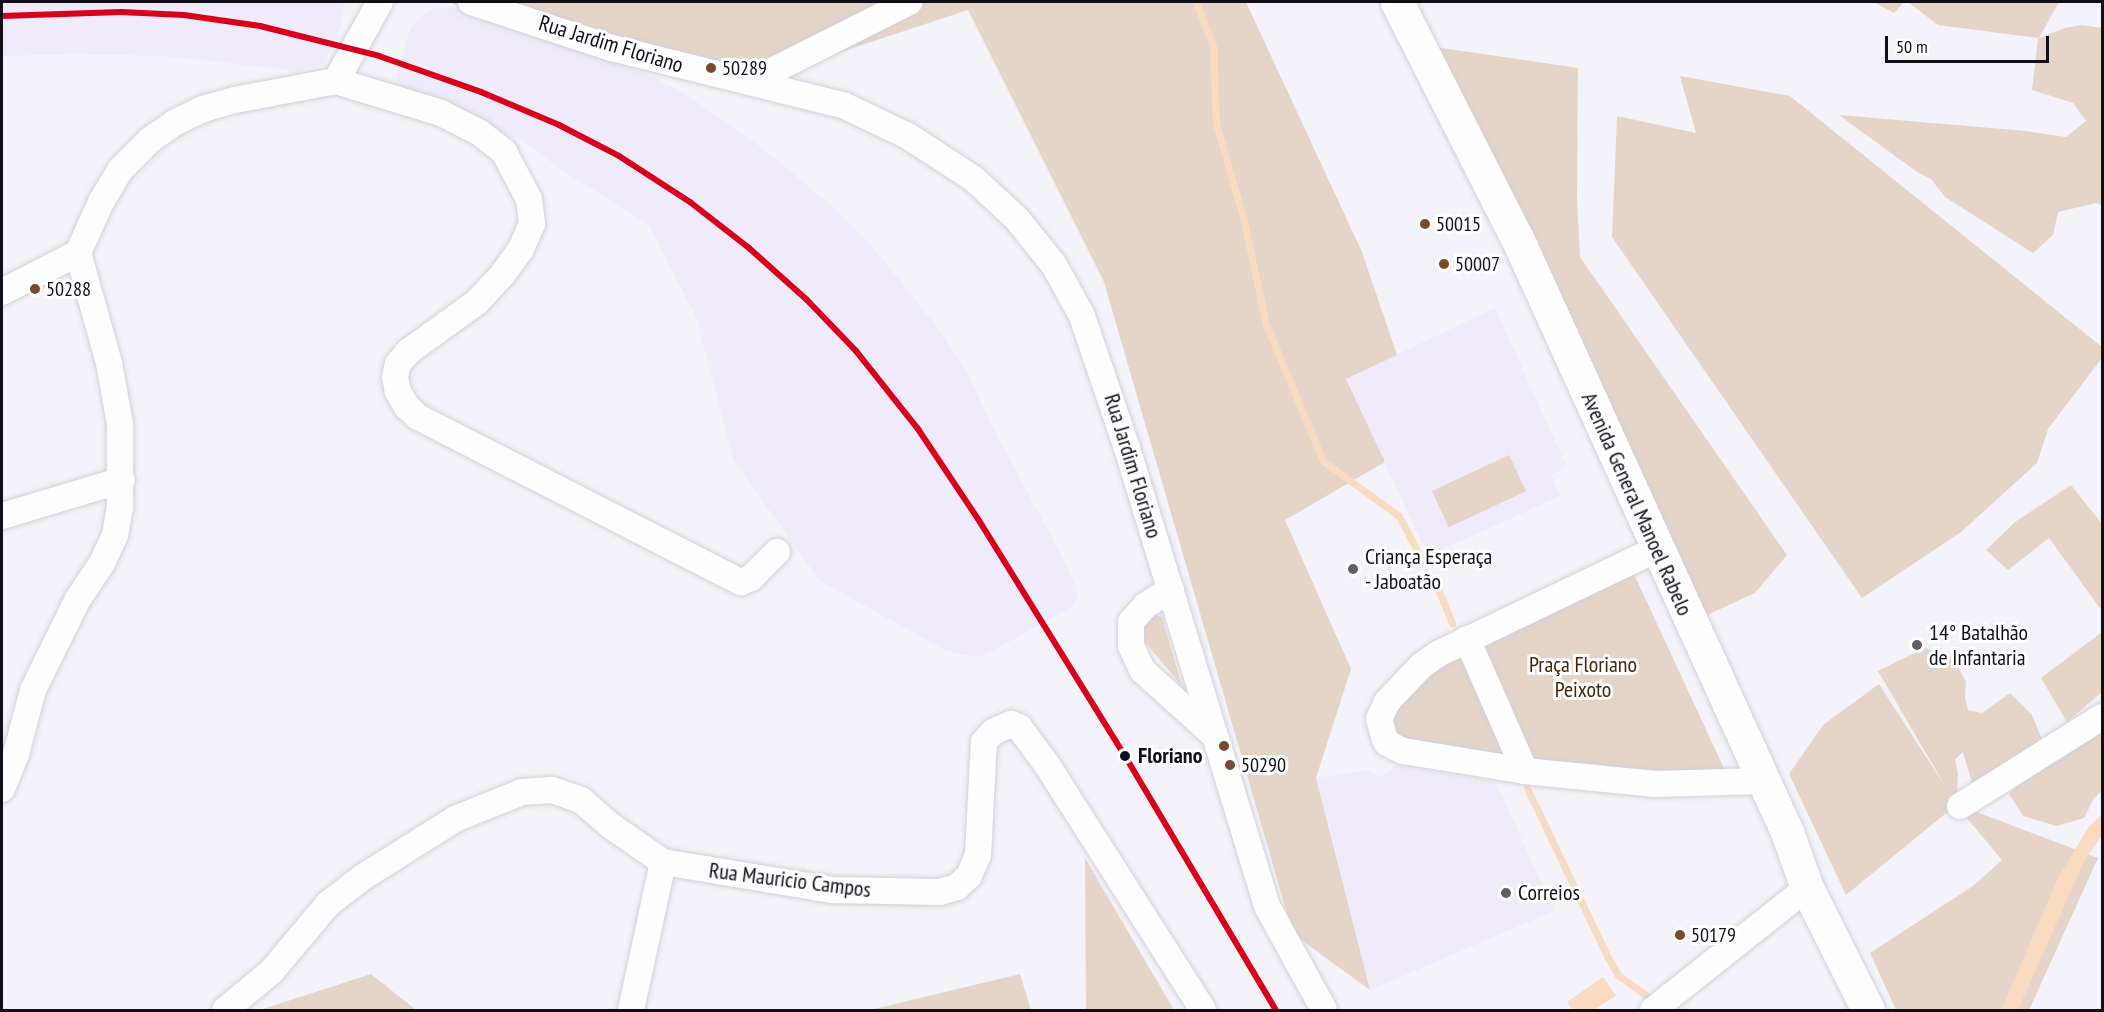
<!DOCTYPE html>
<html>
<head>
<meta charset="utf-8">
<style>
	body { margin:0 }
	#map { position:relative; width:2104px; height:1012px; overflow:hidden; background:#f4f3f9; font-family:"PT Sans Narrow",sans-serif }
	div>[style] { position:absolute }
	.built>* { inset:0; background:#efebfa }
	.green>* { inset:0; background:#e5d5c8; transform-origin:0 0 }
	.water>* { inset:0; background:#f8dbc0 }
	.stream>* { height:7px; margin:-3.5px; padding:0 3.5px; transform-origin:3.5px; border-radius:3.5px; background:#f8dbc0 }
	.roads { filter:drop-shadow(0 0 2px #d2d0d9) drop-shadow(0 0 2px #d2d0d9) }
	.minor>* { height:26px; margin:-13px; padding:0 13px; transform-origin:13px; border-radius:13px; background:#fdfdfe }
	.primary>* { height:33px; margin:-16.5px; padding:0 16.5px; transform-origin:16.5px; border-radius:16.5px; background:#fdfdfe }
	.metro-1>* { height:6px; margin:-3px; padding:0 3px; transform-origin:3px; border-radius:3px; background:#d9001c }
	.dots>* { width:16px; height:16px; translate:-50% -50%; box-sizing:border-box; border:3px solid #fff; border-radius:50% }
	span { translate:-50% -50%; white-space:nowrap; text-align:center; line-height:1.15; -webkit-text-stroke:6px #fff; paint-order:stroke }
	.bus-label { font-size:20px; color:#120e18 }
	.left { translate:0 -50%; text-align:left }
	.street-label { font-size:22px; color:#120e18 }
	.poi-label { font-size:22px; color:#120e18 }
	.park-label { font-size:22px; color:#422807 }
	.stop-label { font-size:22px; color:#120e18; font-weight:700 }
	.frame { position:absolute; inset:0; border:3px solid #120e18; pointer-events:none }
	.scale { position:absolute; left:1885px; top:36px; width:164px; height:27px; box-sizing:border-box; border:3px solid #120e18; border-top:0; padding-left:8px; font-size:18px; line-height:21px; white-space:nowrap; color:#120e18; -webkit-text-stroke:4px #fff; paint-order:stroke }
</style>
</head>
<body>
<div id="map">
	<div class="built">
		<i style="clip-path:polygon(2px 2px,342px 2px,344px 7px,340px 28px,324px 64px,298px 71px,165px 56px,78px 54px,2px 56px)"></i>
		<i style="clip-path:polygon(444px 7px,459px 8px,640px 71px,681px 91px,766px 151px,832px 206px,877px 252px,944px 336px,967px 372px,991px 424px,1068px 568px,1076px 588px,1077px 599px,1072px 607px,983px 656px,962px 655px,945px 650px,820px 581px,734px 461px,696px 317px,649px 225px,563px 171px,523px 141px,395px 86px,410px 28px,431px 9px)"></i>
		<i style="clip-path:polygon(1495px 308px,1567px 467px,1551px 475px,1560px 496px,1428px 556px,1346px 379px)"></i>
		<i style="clip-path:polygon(1396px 765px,1496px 782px,1554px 911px,1370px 990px,1316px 778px,1368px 770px,1382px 777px)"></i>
	</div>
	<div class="green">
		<i style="clip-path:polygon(448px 2px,1246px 2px,1362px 252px,1397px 355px,1346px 379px,1385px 462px,1285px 520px,1351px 669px,1316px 778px,1370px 990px,1293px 934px,1104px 282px,968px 10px,752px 81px,643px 56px)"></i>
		<i style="clip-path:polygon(1873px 2px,1904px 2px,1894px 13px)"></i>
		<i style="clip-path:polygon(1908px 2px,2059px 2px,2039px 38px,2065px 28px,2082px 25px,2102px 28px,2102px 205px,2096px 203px,2058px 212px,2053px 235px,2033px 253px,1945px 197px,1931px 179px,1917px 172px,1839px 115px,2026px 131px,2066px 137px,2086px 121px,2073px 103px,2032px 90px,2038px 38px,1938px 25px)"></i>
		<i style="clip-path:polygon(1435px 47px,1578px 68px,1577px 199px,1580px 257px,1787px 555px,1755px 593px,1707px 615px,1527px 222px)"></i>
		<i style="clip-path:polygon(1680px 76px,1790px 96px,2102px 347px,2102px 358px,2048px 429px,2037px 463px,1961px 532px,1862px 598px,1612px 237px,1617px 116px,1696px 133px)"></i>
		<i style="left:1509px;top:455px;width:40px;height:85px;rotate:65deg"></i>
		<i style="clip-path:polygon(2071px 485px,2102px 524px,2102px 611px,2049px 538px,2008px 570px,1986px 550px,2015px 522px)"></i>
		<i style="clip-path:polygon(1627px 559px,1728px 777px,1399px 748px,1383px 712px,1465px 637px)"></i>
		<i style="clip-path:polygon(1155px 615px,1162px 617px,1182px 686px,1140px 636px,1141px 624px)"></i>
		<i style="clip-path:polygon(2102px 632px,2102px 692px,2067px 722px,2041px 678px)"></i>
		<i style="clip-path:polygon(1925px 648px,1953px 657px,1966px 682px,1965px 698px,1968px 710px,1982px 713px,2010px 693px,2032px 715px,2043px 742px,2102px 722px,2102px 791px,2094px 798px,2084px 818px,2057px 826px,2023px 816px,2009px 794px,2021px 783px,1982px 795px,1972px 783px,1963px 752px,1955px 759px,1958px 774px,1956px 804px,2098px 858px,2029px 1010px,1896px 1010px,1870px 953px,1973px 886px,2002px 860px,1956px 805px,1846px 895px,1789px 774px,1823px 725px,1879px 684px,1945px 786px,1878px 671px)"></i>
		<i style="clip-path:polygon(1085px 858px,1174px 1010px,1086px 1010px)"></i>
		<i style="clip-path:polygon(371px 974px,416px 1010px,260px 1010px)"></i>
		<i style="clip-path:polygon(1020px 974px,1031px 1010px,870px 1010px)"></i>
	</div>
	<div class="water">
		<i style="clip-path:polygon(2102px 814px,2102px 835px,2084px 861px,2018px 1010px,2001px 1010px,2058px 878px,2088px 828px)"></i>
		<i style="clip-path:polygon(1603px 977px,1616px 996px,1593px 1010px,1573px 1010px,1567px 1002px)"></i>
	</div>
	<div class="stream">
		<i style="left:1196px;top:2px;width:47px;rotate:68.9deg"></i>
		<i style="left:1213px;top:46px;width:77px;rotate:87.8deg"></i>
		<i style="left:1216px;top:123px;width:98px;rotate:74deg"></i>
		<i style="left:1243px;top:217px;width:109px;rotate:77.9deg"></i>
		<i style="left:1266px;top:324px;width:148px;rotate:67.4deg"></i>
		<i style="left:1323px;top:461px;width:94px;rotate:35.9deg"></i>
		<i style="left:1399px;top:516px;width:52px;rotate:62.4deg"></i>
		<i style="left:1439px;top:591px;width:35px;rotate:68deg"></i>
		<i style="left:1527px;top:788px;width:186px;rotate:64.5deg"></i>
		<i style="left:1607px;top:956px;width:22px;rotate:60deg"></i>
		<i style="left:1618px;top:975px;width:39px;rotate:36deg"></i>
	</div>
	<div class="roads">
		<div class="minor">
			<i style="left:471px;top:2px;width:148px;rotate:18.1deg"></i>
			<i style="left:612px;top:48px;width:238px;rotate:13.9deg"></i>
			<i style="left:843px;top:105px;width:72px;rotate:25.5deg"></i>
			<i style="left:908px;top:136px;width:79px;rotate:33.1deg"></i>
			<i style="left:974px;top:179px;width:59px;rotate:42.9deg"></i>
			<i style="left:1017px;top:219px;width:59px;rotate:51.2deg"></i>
			<i style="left:1054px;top:265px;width:58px;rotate:61.2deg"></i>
			<i style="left:1082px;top:316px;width:139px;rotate:71.2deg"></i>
			<i style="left:1127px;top:448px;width:481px;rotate:73deg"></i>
			<i style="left:1268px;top:908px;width:116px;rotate:61.2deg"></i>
			<i style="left:336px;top:81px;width:110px;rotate:16.9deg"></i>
			<i style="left:441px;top:113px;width:44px;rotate:27.1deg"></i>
			<i style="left:480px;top:133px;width:31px;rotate:38deg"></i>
			<i style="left:504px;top:152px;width:53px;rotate:62deg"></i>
			<i style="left:529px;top:199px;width:25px;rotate:83deg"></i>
			<i style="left:532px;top:224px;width:27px;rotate:114deg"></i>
			<i style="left:521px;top:249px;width:31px;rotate:126deg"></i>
			<i style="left:503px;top:274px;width:38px;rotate:133deg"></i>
			<i style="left:477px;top:302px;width:85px;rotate:144.1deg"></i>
			<i style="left:408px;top:352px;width:16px;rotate:130deg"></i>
			<i style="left:398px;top:364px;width:13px;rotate:103deg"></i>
			<i style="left:395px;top:377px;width:15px;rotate:79deg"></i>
			<i style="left:398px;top:392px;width:17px;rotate:59deg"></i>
			<i style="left:407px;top:407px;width:15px;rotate:42deg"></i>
			<i style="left:418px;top:417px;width:363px;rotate:27.1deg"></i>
			<i style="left:741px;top:582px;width:11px;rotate:-22deg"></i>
			<i style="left:751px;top:578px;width:37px;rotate:-45deg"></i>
			<i style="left:752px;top:81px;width:176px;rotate:-26.7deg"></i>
			<i style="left:2px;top:292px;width:85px;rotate:-27.2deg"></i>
			<i style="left:78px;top:253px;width:56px;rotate:-65.7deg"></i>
			<i style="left:101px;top:202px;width:37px;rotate:-59deg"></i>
			<i style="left:120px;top:170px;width:42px;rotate:-45deg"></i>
			<i style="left:150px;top:140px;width:29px;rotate:-35deg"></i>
			<i style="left:174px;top:123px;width:32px;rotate:-26deg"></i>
			<i style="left:203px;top:109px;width:33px;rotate:-16deg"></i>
			<i style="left:235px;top:100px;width:103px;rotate:-10.7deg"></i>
			<i style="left:336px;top:81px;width:90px;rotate:-60.9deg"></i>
			<i style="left:2px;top:516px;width:125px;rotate:-16.7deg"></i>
			<i style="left:1657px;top:549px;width:243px;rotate:154.4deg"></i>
			<i style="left:1438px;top:654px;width:21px;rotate:145deg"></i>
			<i style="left:1421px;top:666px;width:50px;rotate:133.4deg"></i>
			<i style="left:1387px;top:702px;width:19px;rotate:115deg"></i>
			<i style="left:1379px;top:719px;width:19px;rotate:74deg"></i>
			<i style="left:1384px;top:737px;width:7px;rotate:63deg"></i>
			<i style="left:1387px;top:743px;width:18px;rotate:27deg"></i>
			<i style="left:1403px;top:751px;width:124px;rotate:9.3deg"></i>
			<i style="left:1525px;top:771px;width:131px;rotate:5.7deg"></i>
			<i style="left:1655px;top:784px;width:109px;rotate:-1.6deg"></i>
			<i style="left:1171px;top:589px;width:31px;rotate:147deg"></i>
			<i style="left:1145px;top:606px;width:21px;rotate:131deg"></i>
			<i style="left:1131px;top:622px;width:24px;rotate:90deg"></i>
			<i style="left:1131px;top:646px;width:26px;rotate:65deg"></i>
			<i style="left:1142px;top:670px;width:97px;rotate:42.1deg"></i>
			<i style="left:1467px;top:639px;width:144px;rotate:66.3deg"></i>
			<i style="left:2px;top:789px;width:38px;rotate:-68deg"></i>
			<i style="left:16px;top:754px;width:66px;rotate:-75.1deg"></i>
			<i style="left:33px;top:690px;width:102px;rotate:-63.7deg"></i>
			<i style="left:78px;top:599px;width:43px;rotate:-56.3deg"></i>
			<i style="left:102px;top:563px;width:31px;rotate:-65deg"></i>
			<i style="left:115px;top:535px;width:27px;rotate:-80deg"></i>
			<i style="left:120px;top:508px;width:84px;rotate:-90deg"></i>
			<i style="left:120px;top:424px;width:62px;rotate:-100.2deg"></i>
			<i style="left:109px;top:363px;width:114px;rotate:-105.7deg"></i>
			<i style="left:1960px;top:806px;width:168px;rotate:-32.1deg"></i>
			<i style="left:225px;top:1010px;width:60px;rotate:-39.6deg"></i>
			<i style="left:271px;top:972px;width:89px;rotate:-50deg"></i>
			<i style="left:328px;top:904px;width:44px;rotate:-37.6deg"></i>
			<i style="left:363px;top:877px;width:109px;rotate:-32.2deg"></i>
			<i style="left:455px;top:819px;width:72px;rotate:-21.9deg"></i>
			<i style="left:522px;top:792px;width:30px;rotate:-4deg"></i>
			<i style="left:552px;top:790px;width:31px;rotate:19deg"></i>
			<i style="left:581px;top:800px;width:40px;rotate:41deg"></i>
			<i style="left:611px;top:826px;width:63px;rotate:34.7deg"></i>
			<i style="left:663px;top:862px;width:172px;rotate:9.4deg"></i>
			<i style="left:833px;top:890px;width:107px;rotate:1.1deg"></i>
			<i style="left:940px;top:892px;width:18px;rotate:-16deg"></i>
			<i style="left:957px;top:887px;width:16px;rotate:-43deg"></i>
			<i style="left:969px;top:876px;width:23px;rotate:-67deg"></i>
			<i style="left:978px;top:855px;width:113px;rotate:-87deg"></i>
			<i style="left:984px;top:742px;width:13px;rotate:-48deg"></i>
			<i style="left:993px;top:732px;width:20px;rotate:-24deg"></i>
			<i style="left:1011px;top:724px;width:9px;rotate:21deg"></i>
			<i style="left:1019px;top:727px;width:47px;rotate:53.6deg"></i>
			<i style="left:1047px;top:765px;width:290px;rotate:57.5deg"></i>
			<i style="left:631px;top:1010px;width:151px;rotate:-77.8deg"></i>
			<i style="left:1653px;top:1010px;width:196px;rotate:-38.4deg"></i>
		</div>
		<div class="primary">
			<i style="left:1397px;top:2px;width:267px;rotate:63.1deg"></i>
			<i style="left:1518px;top:240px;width:650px;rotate:65.56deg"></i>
			<i style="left:1787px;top:832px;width:59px;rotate:70.3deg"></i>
			<i style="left:1807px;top:888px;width:136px;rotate:63.4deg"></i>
		</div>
	</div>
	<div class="metro-1">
		<i style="left:2px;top:16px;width:119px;rotate:-1.9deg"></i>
		<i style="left:121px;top:12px;width:63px;rotate:2.7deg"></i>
		<i style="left:184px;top:15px;width:77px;rotate:8.2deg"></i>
		<i style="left:260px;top:26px;width:123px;rotate:14.1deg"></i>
		<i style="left:379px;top:56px;width:108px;rotate:19.4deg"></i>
		<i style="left:481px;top:92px;width:85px;rotate:22.9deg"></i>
		<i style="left:559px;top:125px;width:68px;rotate:27.3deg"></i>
		<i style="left:619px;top:156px;width:85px;rotate:32.9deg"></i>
		<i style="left:690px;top:202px;width:75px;rotate:37.9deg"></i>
		<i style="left:749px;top:248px;width:78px;rotate:41.9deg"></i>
		<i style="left:807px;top:300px;width:71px;rotate:46.1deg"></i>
		<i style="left:856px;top:351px;width:100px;rotate:51.5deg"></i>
		<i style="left:918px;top:429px;width:108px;rotate:56.3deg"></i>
		<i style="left:978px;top:519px;width:279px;rotate:58.2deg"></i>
		<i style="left:1125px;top:756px;width:295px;rotate:59.3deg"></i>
	</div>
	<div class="dots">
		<i style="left:711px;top:68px;background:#7a4b2a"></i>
		<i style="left:1425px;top:224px;background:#7a4b2a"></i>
		<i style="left:1444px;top:264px;background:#7a4b2a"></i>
		<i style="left:35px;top:289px;background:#7a4b2a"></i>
		<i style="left:1353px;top:569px;background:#615e67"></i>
		<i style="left:1917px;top:645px;background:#615e67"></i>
		<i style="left:1224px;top:746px;background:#7a4b2a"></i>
		<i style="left:1125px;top:756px;background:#120e18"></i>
		<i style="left:1230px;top:765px;background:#7a4b2a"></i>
		<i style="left:1506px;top:893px;background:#615e67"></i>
		<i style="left:1680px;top:935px;background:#7a4b2a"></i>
	</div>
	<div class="bus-label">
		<span class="left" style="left:722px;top:68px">50289</span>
		<span class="left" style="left:1436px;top:224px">50015</span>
		<span class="left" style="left:1455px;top:264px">50007</span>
		<span class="left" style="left:46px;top:289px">50288</span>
		<span class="left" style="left:1241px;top:765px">50290</span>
		<span class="left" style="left:1691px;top:935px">50179</span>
	</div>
	<div class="street-label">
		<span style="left:611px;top:44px;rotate:17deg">Rua Jardim Floriano</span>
		<span style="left:1133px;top:466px;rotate:73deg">Rua Jardim Floriano</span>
		<span style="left:1637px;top:504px;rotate:66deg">Avenida General Manoel Rabelo</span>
		<span style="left:790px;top:880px;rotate:7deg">Rua Mauricio Campos</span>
	</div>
	<div class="poi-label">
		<span class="left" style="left:1365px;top:569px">Criança Esperaça<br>- Jaboatão</span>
		<span class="left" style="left:1929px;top:645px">14° Batalhão<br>de Infantaria</span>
		<span class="left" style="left:1518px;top:893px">Correios</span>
	</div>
	<div class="park-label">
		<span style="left:1583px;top:677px">Praça Floriano<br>Peixoto</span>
	</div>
	<div class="stop-label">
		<span class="left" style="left:1138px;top:756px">Floriano</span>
	</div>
	<div class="frame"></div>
	<div class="scale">50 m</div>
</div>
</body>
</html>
